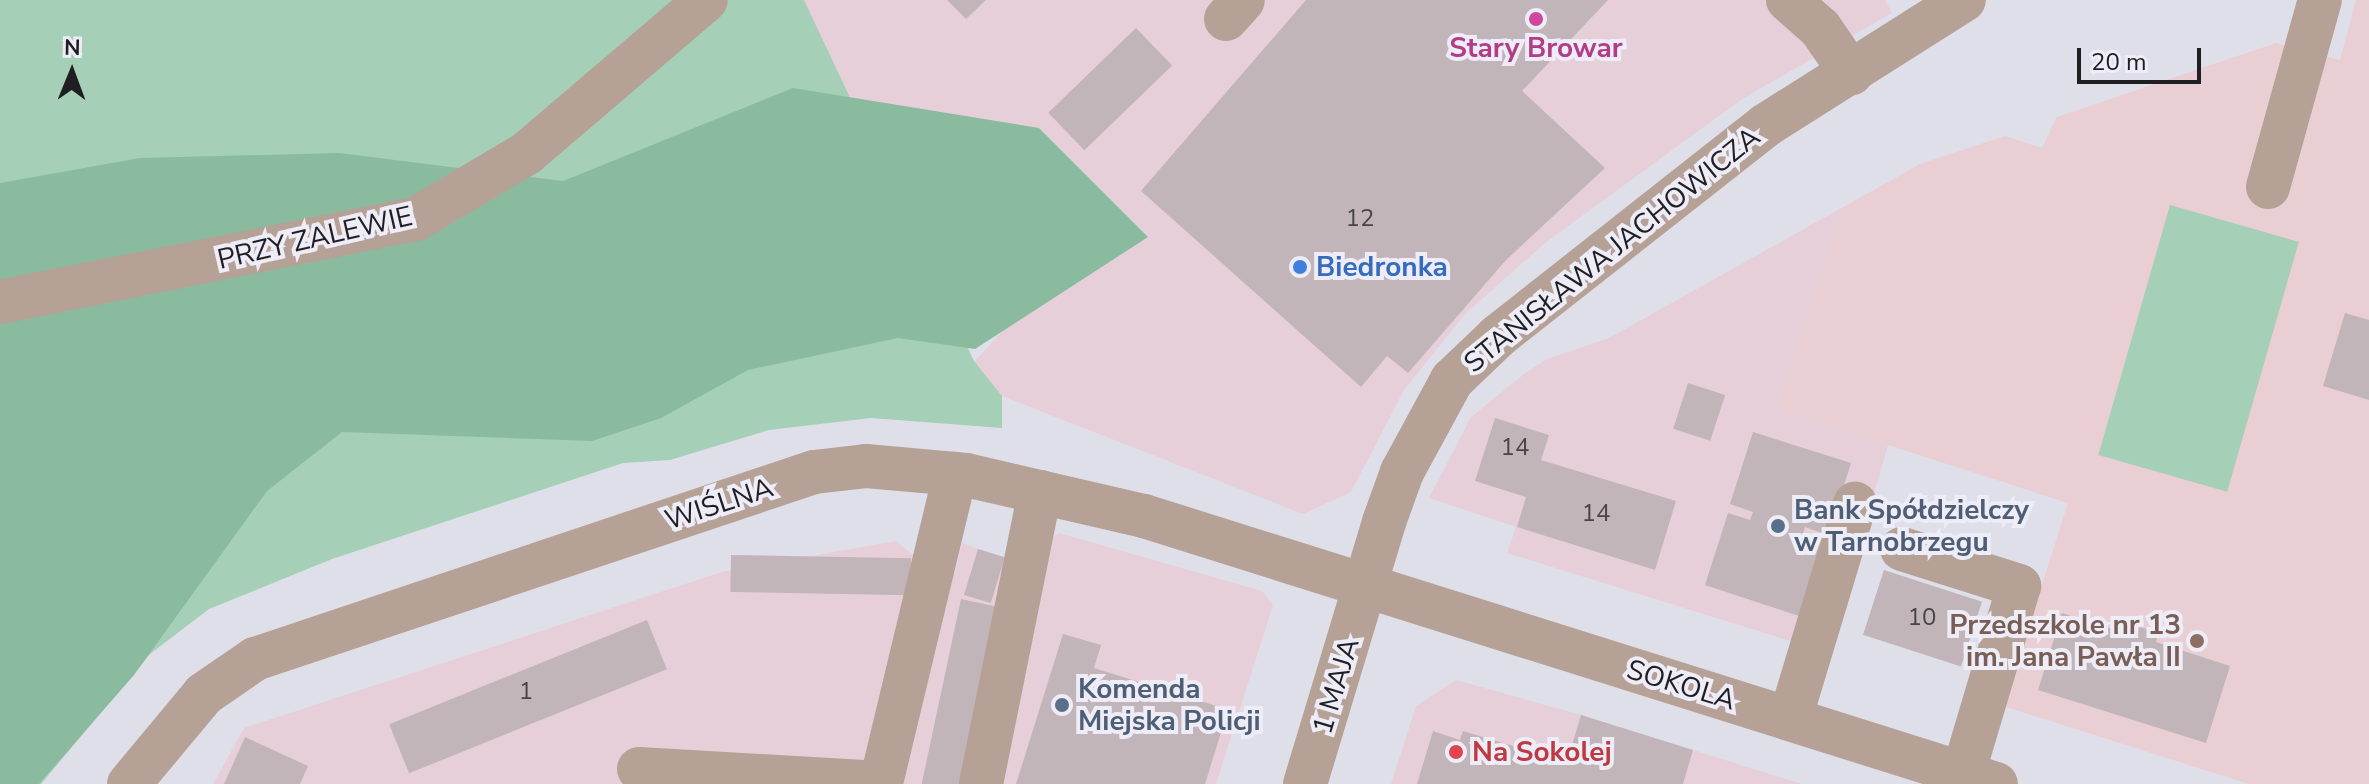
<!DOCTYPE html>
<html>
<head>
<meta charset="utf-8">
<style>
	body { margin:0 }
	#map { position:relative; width:2369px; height:784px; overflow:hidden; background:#dfdfea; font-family:"Nunito Sans",sans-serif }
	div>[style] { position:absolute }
	.commercial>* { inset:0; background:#e6cfd9 }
	.education>* { inset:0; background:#e9cfd3 }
	.green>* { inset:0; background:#a5cfb7; transform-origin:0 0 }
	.forest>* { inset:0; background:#8abb9f }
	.building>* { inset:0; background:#c1b5b9; transform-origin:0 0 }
	.minor>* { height:44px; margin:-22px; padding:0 22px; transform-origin:22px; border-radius:22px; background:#b5a195 }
	.dots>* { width:22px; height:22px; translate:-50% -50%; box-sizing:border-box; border:4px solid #edecf7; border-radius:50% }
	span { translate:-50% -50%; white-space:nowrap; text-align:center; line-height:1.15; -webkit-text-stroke:8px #edecf7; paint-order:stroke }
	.number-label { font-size:24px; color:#484448 }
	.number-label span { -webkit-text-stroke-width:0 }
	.hotel-label { font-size:28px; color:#b23c85; font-weight:700 }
	.street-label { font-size:28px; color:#1f1e22 }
	.shop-label { font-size:28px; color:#366cbe; font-weight:700 }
	.left { translate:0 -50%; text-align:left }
	.service-label { font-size:28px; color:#4e5e75; font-weight:700 }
	.education-label { font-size:28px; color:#785e54; font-weight:700 }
	.right { translate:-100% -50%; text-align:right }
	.health-label { font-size:28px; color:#be3a42; font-weight:700 }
	.north { position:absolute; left:32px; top:32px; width:80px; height:80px; -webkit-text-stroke:6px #edecf7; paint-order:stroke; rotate:1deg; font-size:22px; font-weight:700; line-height:32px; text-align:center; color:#1f1e22 }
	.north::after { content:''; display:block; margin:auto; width:28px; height:36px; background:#1f1e22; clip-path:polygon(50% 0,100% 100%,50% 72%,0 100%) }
	.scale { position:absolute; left:2077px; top:48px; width:124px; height:36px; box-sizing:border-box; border:4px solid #1f1e22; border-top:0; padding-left:10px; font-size:24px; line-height:28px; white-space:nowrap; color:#1f1e22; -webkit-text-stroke:6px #edecf7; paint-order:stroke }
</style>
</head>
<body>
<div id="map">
	<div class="commercial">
		<i style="clip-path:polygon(805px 0,1885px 0,1892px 13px,1742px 99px,1545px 243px,1465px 314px,1404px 390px,1351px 492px,1303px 514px,1002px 396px,974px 362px,1012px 321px,1148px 237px,793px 88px)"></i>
		<i style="clip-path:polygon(1845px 206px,1776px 409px,1888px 445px,1829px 653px,1507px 553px,1516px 527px,1429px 498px,1471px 417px,1524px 374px,1547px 359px,1609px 338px)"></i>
		<i style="clip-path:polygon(1059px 533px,1262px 591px,1273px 605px,1216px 784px,213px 784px,244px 728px,722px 572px,896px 541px,926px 566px,955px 574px,962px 543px,1038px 570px,1049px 540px)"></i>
		<i style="clip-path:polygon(1456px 680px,1581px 715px,1802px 784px,1391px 784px,1416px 706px)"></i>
	</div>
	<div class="education">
		<i style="clip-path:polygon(2356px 0,2369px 0,2369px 784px,2249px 784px,2003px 706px,2068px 503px,1776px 409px,1845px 206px,1920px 164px,2005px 136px,2042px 148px,2057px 117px,2276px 43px,2340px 60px)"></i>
	</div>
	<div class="green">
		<i style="clip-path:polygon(0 0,804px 0,974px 361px,1002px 396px,1002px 428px,871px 418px,769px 430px,670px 460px,623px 463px,332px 559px,209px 609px,150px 654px,41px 784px,0 784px)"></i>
		<i style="left:2170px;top:205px;width:134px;height:260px;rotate:16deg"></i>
	</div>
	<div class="forest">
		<i style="clip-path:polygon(793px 88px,1039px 128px,1148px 237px,975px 349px,898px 338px,748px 370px,661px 418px,592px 441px,342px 432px,267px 491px,134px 675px,39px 784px,0 784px,0 183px,140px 158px,339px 153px,563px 181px)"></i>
	</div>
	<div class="building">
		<i style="clip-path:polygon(947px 0,986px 0,966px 19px)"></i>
		<i style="clip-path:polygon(1306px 0,1608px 0,1522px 91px,1605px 168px,1506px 260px,1408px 373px,1387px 356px,1361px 387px,1141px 191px)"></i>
		<i style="left:1136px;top:28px;width:52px;height:122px;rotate:46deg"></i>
		<i style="clip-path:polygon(2345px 313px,2369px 320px,2369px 400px,2323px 386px)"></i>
		<i style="left:1688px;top:383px;width:39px;height:48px;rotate:18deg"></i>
		<i style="clip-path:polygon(1495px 418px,1549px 435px,1541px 460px,1676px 501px,1655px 570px,1517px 527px,1526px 497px,1475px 481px)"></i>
		<i style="clip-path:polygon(1753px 432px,1851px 463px,1828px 535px,1805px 527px,1802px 537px,1825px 544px,1802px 617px,1705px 585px,1728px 513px,1750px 520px,1753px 512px,1730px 504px)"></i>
		<i style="left:978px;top:549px;width:28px;height:48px;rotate:17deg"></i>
		<i style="left:731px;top:555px;width:180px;height:37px;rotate:1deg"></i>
		<i style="left:1884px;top:570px;width:103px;height:68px;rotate:18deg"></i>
		<i style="left:961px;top:599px;width:38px;height:189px;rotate:12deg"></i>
		<i style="clip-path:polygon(2062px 613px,2137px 637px,2139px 627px,2159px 632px,2156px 642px,2230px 666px,2206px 743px,2038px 690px)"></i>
		<i style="left:647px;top:620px;width:53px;height:278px;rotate:68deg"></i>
		<i style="clip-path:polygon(1063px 634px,1101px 645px,1094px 668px,1168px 691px,1171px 684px,1197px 692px,1195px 699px,1228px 710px,1205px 784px,1016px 784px)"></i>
		<i style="clip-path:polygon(1581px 715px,1693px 750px,1683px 784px,1417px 784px,1433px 731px,1460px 740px,1463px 731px,1567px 762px)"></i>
		<i style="clip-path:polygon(245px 737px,308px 766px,300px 784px,224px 784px)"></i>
	</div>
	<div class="minor">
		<i style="left:1788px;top:0;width:43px;rotate:41.2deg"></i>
		<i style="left:1820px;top:28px;width:55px;rotate:55.4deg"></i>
		<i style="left:1226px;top:19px;width:25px;rotate:-48deg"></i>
		<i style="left:2268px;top:187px;width:194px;rotate:-74.5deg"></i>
		<i style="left:0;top:302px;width:424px;rotate:-11.3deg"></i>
		<i style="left:416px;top:219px;width:129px;rotate:-30.7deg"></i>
		<i style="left:527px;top:153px;width:235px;rotate:-40.5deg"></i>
		<i style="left:1902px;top:549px;width:123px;rotate:17.5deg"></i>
		<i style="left:2019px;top:586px;width:196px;rotate:106.6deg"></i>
		<i style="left:1790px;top:719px;width:225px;rotate:-73.2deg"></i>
		<i style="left:639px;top:769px;width:242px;rotate:3.3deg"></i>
		<i style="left:881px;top:783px;width:318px;rotate:-76.5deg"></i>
		<i style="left:129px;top:784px;width:117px;rotate:-50.2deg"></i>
		<i style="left:204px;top:694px;width:62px;rotate:-34.5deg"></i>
		<i style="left:255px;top:659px;width:589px;rotate:-18.5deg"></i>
		<i style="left:814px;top:472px;width:52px;rotate:-6.6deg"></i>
		<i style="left:866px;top:466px;width:100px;rotate:5.1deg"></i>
		<i style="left:966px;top:475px;width:183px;rotate:13deg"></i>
		<i style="left:1144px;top:516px;width:893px;rotate:17.46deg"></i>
		<i style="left:981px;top:784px;width:298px;rotate:-78.6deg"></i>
		<i style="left:1305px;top:784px;width:274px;rotate:-73.2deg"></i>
		<i style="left:1384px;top:522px;width:53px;rotate:-70.2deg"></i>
		<i style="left:1402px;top:472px;width:105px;rotate:-61.5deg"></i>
		<i style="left:1452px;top:380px;width:64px;rotate:-43.7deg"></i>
		<i style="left:1498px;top:336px;width:341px;rotate:-38.2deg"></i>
		<i style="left:1766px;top:125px;width:234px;rotate:-32.3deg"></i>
	</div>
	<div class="dots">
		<i style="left:1536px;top:19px;background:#d1479c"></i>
		<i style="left:1300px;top:267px;background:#3f7fe0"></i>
		<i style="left:1778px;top:526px;background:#5c6f8a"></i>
		<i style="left:2197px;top:641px;background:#8d6e63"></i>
		<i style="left:1062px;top:705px;background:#5c6f8a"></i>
		<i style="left:1456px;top:752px;background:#e0444e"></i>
	</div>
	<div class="number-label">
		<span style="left:1360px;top:219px">12</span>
		<span style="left:1515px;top:448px">14</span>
		<span style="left:1596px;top:514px">14</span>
		<span style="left:1922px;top:618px">10</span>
		<span style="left:526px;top:692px">1</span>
	</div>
	<div class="hotel-label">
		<span style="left:1536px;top:48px">Stary Browar</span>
	</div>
	<div class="street-label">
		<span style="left:315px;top:238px;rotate:-13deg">PRZY ZALEWIE</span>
		<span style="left:1612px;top:250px;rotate:-39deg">STANISŁAWA JACHOWICZA</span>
		<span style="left:719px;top:504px;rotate:-18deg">WIŚLNA</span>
		<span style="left:1681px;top:685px;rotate:17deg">SOKOLA</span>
		<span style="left:1336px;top:686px;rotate:-73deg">1 MAJA</span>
	</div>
	<div class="shop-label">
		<span class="left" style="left:1316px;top:267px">Biedronka</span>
	</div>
	<div class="service-label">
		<span class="left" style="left:1794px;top:526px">Bank Spółdzielczy<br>w Tarnobrzegu</span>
		<span class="left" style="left:1078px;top:705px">Komenda<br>Miejska Policji</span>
	</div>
	<div class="education-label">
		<span class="right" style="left:2181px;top:641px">Przedszkole nr 13<br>im. Jana Pawła II</span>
	</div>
	<div class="health-label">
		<span class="left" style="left:1472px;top:752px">Na Sokolej</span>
	</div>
	<div class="north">N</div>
	<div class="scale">20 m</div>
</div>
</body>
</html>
